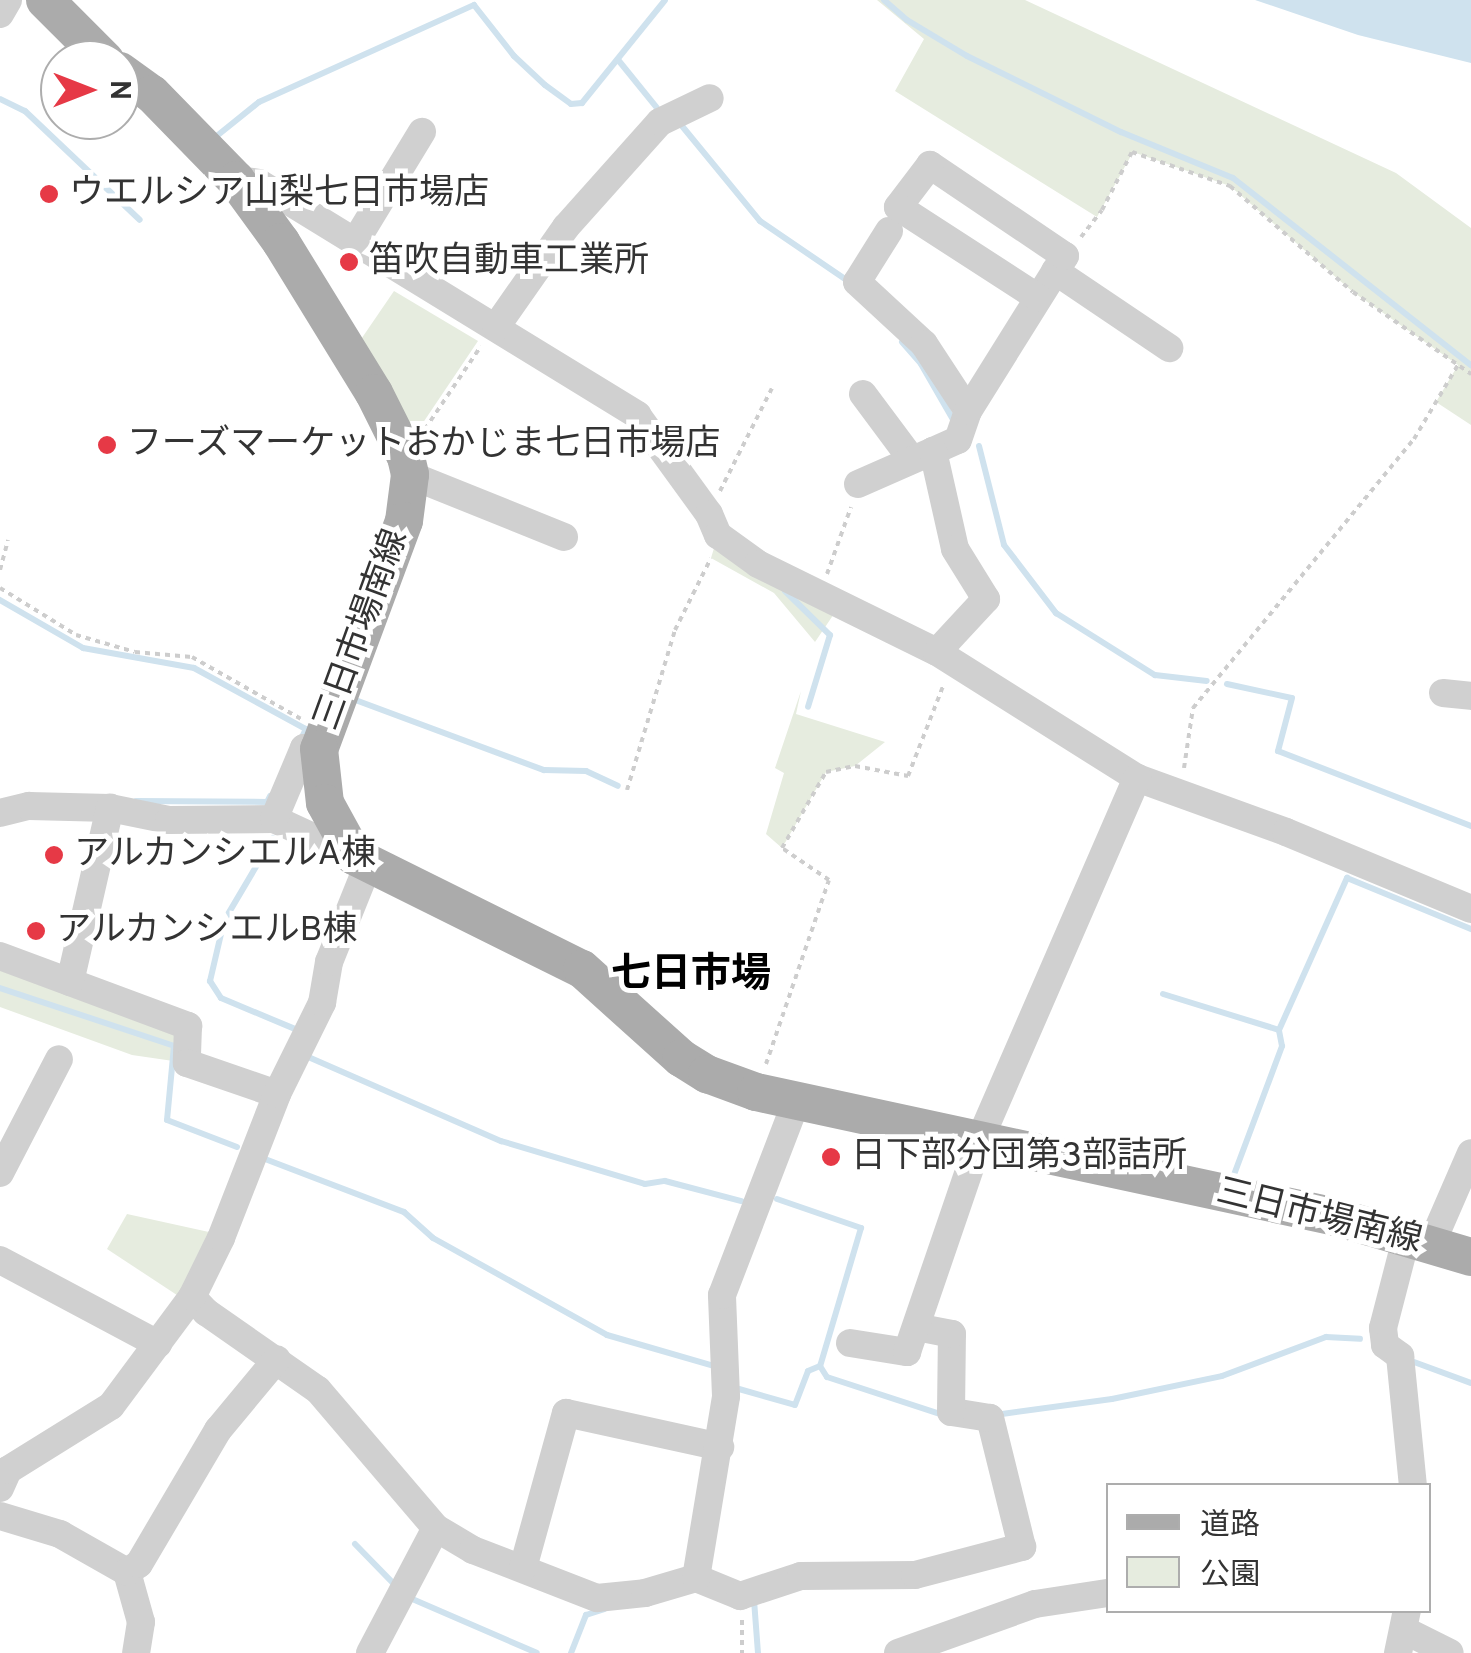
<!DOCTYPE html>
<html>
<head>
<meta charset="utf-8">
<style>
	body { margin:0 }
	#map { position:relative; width:1471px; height:1653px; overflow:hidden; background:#fff; font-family:Overpass,"Noto Sans JP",sans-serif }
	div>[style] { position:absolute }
	.green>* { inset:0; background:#e6ecdf }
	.water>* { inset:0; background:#cfe2ee }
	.stream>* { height:6px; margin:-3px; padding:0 3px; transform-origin:3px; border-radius:3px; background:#cfe2ee }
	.path>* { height:4px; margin-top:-2px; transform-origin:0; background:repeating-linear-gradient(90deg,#cdcdcd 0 5px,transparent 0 10px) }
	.minor>* { height:28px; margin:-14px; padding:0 14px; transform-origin:14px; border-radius:14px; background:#d0d0d0 }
	.major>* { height:38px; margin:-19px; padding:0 19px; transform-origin:19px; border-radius:19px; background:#ababab }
	.dots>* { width:28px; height:28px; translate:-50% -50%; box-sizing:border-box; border:5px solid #fff; border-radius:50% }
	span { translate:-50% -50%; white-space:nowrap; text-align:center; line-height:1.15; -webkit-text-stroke:10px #fff; paint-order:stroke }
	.poi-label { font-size:35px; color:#333 }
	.left { translate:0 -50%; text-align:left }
	.street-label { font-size:35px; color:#333 }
	.quarter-label { font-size:40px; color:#000; font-weight:700 }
	.legend { position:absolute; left:1106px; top:1483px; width:325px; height:130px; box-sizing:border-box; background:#fff; border:2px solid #adadad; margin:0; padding:12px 18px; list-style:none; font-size:30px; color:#333 }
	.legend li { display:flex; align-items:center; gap:20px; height:50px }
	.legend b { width:50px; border:2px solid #adadad }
	.north { position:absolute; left:40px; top:40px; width:100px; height:100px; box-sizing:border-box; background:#fff; border:2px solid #adadad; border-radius:50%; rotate:90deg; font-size:28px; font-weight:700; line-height:40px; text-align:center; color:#333 }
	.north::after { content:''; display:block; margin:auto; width:35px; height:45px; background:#e63946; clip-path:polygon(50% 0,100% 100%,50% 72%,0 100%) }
</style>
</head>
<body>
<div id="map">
	<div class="green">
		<i style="clip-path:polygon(877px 0,1025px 0,1396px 173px,1471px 228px,1471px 425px,1436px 402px,1458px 365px,1353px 292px,1230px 186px,1133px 152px,1097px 217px,895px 91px,924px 39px)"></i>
		<i style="clip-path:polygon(394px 291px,478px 341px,406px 448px,353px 351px)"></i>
		<i style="clip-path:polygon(718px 535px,842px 602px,815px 642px,774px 593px,711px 558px)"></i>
		<i style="clip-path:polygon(801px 691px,796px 714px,885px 742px,855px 766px,826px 772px,782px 848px,766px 834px,784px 773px,775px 768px)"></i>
		<i style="clip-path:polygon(0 956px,188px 1026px,187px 1063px,132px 1055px,0 1007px)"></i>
		<i style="clip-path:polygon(127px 1214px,218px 1234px,183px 1299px,107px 1249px)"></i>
	</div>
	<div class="water">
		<i style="clip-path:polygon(1255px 0,1471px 0,1471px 63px,1358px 35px)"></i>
	</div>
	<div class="stream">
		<i style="left:884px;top:0;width:30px;rotate:41deg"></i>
		<i style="left:907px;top:20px;width:70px;rotate:31deg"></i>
		<i style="left:967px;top:56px;width:172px;rotate:26.3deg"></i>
		<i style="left:1121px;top:132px;width:121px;rotate:22.3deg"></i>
		<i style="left:1233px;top:178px;width:303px;rotate:38.2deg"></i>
		<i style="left:619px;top:61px;width:60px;rotate:51deg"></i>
		<i style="left:0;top:99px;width:28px;rotate:26deg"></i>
		<i style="left:25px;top:111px;width:158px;rotate:43.5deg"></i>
		<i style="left:682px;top:126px;width:123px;rotate:50.6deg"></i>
		<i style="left:760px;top:221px;width:110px;rotate:34.3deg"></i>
		<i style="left:213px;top:139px;width:59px;rotate:-38.8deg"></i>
		<i style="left:259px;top:102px;width:236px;rotate:-24.3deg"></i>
		<i style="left:474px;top:5px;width:65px;rotate:51.9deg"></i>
		<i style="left:514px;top:56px;width:42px;rotate:43.1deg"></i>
		<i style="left:545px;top:85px;width:32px;rotate:36deg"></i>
		<i style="left:571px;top:104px;width:11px;rotate:-5deg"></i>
		<i style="left:582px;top:103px;width:132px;rotate:-51.1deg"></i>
		<i style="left:902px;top:342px;width:29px;rotate:49deg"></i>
		<i style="left:921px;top:364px;width:68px;rotate:60deg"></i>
		<i style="left:979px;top:446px;width:102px;rotate:75.8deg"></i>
		<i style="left:1004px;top:545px;width:86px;rotate:52.6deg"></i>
		<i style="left:1056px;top:613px;width:117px;rotate:32.1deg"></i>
		<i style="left:1155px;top:675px;width:52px;rotate:6.6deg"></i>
		<i style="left:785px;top:591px;width:63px;rotate:44.4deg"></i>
		<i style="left:830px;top:635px;width:75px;rotate:107deg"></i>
		<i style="left:0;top:600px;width:96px;rotate:30deg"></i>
		<i style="left:83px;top:648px;width:113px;rotate:10.2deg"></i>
		<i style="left:194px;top:668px;width:128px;rotate:28.6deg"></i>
		<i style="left:306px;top:729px;width:13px;rotate:117deg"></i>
		<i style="left:1227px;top:684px;width:66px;rotate:12.2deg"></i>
		<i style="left:1292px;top:698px;width:55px;rotate:104.8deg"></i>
		<i style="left:1278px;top:751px;width:207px;rotate:21.2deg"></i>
		<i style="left:350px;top:698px;width:207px;rotate:20.4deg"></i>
		<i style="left:544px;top:770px;width:42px;rotate:1.4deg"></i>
		<i style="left:586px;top:771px;width:35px;rotate:25deg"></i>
		<i style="left:136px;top:801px;width:131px;rotate:0.4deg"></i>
		<i style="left:267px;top:802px;width:7px;rotate:-63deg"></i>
		<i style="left:273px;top:838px;width:96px;rotate:120.6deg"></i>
		<i style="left:224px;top:921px;width:62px;rotate:103.1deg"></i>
		<i style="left:210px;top:981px;width:20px;rotate:57deg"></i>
		<i style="left:221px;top:998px;width:80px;rotate:22.7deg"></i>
		<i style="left:0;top:988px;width:183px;rotate:18.4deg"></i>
		<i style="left:174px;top:1046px;width:74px;rotate:95.4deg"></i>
		<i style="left:167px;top:1120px;width:75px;rotate:21.1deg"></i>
		<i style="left:1163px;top:994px;width:121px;rotate:17.2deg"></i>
		<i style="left:1279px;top:1030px;width:167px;rotate:-65.9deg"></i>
		<i style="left:1347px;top:878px;width:134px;rotate:22.4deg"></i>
		<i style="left:306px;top:1056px;width:213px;rotate:23.6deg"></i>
		<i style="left:501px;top:1141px;width:150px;rotate:16.6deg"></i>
		<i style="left:645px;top:1184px;width:20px;rotate:-9deg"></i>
		<i style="left:665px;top:1181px;width:79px;rotate:14.7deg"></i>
		<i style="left:265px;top:1159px;width:149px;rotate:20.9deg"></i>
		<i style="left:404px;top:1212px;width:39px;rotate:42deg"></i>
		<i style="left:433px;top:1238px;width:199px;rotate:29.1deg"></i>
		<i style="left:607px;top:1335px;width:111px;rotate:16.2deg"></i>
		<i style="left:1232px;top:1180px;width:143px;rotate:-69.5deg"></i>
		<i style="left:1282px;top:1046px;width:16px;rotate:-101deg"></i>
		<i style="left:777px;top:1199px;width:89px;rotate:19deg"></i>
		<i style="left:861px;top:1228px;width:144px;rotate:106.5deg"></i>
		<i style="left:1414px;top:1362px;width:61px;rotate:20.2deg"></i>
		<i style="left:739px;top:1389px;width:58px;rotate:15.9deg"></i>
		<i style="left:795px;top:1405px;width:36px;rotate:-69deg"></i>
		<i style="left:808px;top:1371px;width:13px;rotate:-23deg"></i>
		<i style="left:820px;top:1366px;width:13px;rotate:58deg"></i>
		<i style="left:827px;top:1377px;width:125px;rotate:18.1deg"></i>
		<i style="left:1002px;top:1414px;width:111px;rotate:-7.8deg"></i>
		<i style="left:1112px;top:1399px;width:112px;rotate:-11.8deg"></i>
		<i style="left:1222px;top:1376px;width:111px;rotate:-20.6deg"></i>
		<i style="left:1326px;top:1337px;width:34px;rotate:3deg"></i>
		<i style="left:355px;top:1544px;width:57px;rotate:45.7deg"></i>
		<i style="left:410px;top:1598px;width:138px;rotate:23.4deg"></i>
		<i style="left:754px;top:1600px;width:53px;rotate:85.7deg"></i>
		<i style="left:571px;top:1653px;width:41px;rotate:-68.5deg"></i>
		<i style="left:586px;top:1615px;width:19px;rotate:-18deg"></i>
	</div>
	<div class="path">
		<i style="left:1081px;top:237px;width:34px;rotate:-52deg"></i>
		<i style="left:1102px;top:210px;width:65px;rotate:-62.7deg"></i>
		<i style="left:1132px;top:152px;width:104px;rotate:19.1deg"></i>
		<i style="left:1230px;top:186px;width:162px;rotate:40.8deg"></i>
		<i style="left:1353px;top:292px;width:144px;rotate:34.8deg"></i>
		<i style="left:425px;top:429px;width:100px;rotate:-56deg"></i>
		<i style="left:720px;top:491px;width:115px;rotate:-63.2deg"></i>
		<i style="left:0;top:570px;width:31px;rotate:-75deg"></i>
		<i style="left:827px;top:574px;width:71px;rotate:-70.3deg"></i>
		<i style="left:0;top:588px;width:89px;rotate:31.7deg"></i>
		<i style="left:76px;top:635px;width:61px;rotate:16.1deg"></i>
		<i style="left:135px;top:652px;width:57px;rotate:5deg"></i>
		<i style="left:192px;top:657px;width:125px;rotate:29.6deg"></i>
		<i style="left:1184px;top:768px;width:61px;rotate:-81.5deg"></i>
		<i style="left:1193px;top:708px;width:348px;rotate:-50.6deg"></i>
		<i style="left:1414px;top:439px;width:86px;rotate:-59.3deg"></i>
		<i style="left:627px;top:790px;width:167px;rotate:-73.3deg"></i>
		<i style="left:675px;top:630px;width:80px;rotate:-63.4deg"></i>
		<i style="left:766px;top:1064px;width:194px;rotate:-71.1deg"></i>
		<i style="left:829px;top:880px;width:57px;rotate:-145.8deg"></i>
		<i style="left:782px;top:848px;width:88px;rotate:-59.9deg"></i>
		<i style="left:826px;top:772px;width:30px;rotate:-12deg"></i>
		<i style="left:855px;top:766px;width:54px;rotate:10.7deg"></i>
		<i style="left:908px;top:776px;width:97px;rotate:-68.7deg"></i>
		<i style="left:742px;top:1620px;width:33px;rotate:90deg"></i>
	</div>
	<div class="minor">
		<i style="left:0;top:14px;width:16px;rotate:-60deg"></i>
		<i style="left:236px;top:180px;width:23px;rotate:7deg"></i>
		<i style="left:259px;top:183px;width:444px;rotate:31.5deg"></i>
		<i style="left:637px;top:415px;width:122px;rotate:54deg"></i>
		<i style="left:709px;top:514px;width:23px;rotate:67deg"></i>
		<i style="left:718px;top:535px;width:49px;rotate:35.9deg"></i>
		<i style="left:758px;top:564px;width:199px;rotate:26.2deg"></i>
		<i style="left:937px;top:652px;width:236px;rotate:32.2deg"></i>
		<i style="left:1137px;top:778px;width:158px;rotate:19.9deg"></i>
		<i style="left:1286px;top:832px;width:200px;rotate:22.6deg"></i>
		<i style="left:889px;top:231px;width:60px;rotate:122.1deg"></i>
		<i style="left:857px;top:282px;width:91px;rotate:42.8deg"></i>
		<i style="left:924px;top:344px;width:80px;rotate:56.7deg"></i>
		<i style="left:355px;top:242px;width:129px;rotate:-58.7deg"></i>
		<i style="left:1055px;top:271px;width:138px;rotate:34deg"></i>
		<i style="left:496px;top:327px;width:122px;rotate:-55deg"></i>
		<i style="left:566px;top:227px;width:141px;rotate:-48.2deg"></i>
		<i style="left:660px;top:122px;width:55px;rotate:-25.6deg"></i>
		<i style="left:863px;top:394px;width:79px;rotate:53.3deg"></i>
		<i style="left:933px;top:451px;width:27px;rotate:-24deg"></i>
		<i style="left:958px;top:440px;width:31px;rotate:-71deg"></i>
		<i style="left:968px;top:411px;width:183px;rotate:-58deg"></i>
		<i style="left:1065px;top:256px;width:163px;rotate:-146deg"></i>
		<i style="left:930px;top:165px;width:53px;rotate:127.3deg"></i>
		<i style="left:898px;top:207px;width:166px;rotate:32.9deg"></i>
		<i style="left:410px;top:475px;width:166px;rotate:21.9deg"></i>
		<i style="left:858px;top:484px;width:82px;rotate:-23.7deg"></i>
		<i style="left:933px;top:451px;width:100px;rotate:77.3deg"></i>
		<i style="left:955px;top:549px;width:59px;rotate:58.2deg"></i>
		<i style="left:986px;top:599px;width:72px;rotate:132.8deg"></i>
		<i style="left:1443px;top:693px;width:28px;rotate:6deg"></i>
		<i style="left:0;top:813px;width:30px;rotate:-14deg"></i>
		<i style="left:29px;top:806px;width:81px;rotate:1.4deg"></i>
		<i style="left:110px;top:808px;width:60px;rotate:11.5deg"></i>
		<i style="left:169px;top:820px;width:105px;rotate:-0.5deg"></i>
		<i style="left:274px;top:819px;width:88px;rotate:24.8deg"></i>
		<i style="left:274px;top:819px;width:77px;rotate:-67.1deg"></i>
		<i style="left:304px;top:748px;width:15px;rotate:4deg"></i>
		<i style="left:0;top:956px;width:201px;rotate:20.4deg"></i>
		<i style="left:188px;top:1026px;width:37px;rotate:92deg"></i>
		<i style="left:187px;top:1063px;width:95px;rotate:19deg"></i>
		<i style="left:70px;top:982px;width:179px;rotate:-77.1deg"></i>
		<i style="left:0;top:1173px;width:128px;rotate:-62.6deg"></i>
		<i style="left:1406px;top:1239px;width:92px;rotate:104.5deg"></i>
		<i style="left:1383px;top:1328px;width:17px;rotate:83deg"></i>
		<i style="left:1385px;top:1345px;width:19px;rotate:36deg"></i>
		<i style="left:1400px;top:1356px;width:131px;rotate:84.3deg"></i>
		<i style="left:1431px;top:1245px;width:100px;rotate:-66.5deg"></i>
		<i style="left:0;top:1260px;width:179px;rotate:28deg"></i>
		<i style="left:192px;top:1297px;width:21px;rotate:47deg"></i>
		<i style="left:206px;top:1312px;width:136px;rotate:34.9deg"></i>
		<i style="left:318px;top:1390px;width:182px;rotate:49.5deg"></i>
		<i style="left:436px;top:1528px;width:43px;rotate:30.7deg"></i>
		<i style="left:473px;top:1550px;width:133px;rotate:21.2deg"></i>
		<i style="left:597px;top:1598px;width:48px;rotate:-5.9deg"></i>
		<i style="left:645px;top:1593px;width:53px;rotate:-16.4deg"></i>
		<i style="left:696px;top:1578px;width:48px;rotate:22.2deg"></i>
		<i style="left:740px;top:1596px;width:64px;rotate:-18.2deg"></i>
		<i style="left:801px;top:1576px;width:114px;rotate:-0.5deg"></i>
		<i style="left:915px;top:1575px;width:111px;rotate:-14.7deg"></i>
		<i style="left:1022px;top:1547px;width:133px;rotate:-103.9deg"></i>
		<i style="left:990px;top:1418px;width:39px;rotate:-171deg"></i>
		<i style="left:951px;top:1412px;width:78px;rotate:-89.3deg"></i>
		<i style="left:952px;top:1334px;width:36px;rotate:-169deg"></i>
		<i style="left:850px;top:1343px;width:58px;rotate:9deg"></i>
		<i style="left:907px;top:1352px;width:225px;rotate:-71.1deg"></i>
		<i style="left:980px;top:1139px;width:394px;rotate:-66.5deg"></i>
		<i style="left:0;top:1488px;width:20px;rotate:-66deg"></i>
		<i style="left:8px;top:1470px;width:121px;rotate:-31.9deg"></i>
		<i style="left:111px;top:1406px;width:136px;rotate:-53.4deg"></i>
		<i style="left:192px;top:1297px;width:66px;rotate:-63.8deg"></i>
		<i style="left:221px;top:1238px;width:155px;rotate:-68.7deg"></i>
		<i style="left:277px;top:1094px;width:102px;rotate:-63.7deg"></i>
		<i style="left:322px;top:1003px;width:42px;rotate:-80.3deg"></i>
		<i style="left:329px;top:962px;width:105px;rotate:-68.1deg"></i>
		<i style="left:0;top:1516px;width:63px;rotate:16.7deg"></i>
		<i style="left:60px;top:1534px;width:77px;rotate:29.6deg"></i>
		<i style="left:127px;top:1572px;width:52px;rotate:74.4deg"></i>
		<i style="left:141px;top:1622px;width:31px;rotate:99deg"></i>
		<i style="left:523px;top:1568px;width:161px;rotate:-74.5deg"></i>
		<i style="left:566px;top:1413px;width:158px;rotate:12.4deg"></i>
		<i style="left:127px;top:1572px;width:14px;rotate:-34deg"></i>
		<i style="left:139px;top:1564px;width:156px;rotate:-59.5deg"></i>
		<i style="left:218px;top:1430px;width:92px;rotate:-50.3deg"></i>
		<i style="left:696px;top:1578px;width:184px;rotate:-80.6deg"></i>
		<i style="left:726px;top:1396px;width:101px;rotate:-92.3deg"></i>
		<i style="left:722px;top:1295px;width:209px;rotate:-69deg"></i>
		<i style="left:1404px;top:1630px;width:51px;rotate:26.6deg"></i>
		<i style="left:370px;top:1653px;width:141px;rotate:-62.2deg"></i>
		<i style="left:898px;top:1653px;width:145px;rotate:-19.7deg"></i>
		<i style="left:1035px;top:1604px;width:74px;rotate:-8.6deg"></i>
		<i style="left:1398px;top:1653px;width:44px;rotate:-78.2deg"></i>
	</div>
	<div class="major">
		<i style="left:45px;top:0;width:85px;rotate:45deg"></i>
		<i style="left:120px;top:71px;width:39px;rotate:36deg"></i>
		<i style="left:152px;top:94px;width:120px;rotate:45.7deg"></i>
		<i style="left:236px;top:180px;width:77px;rotate:54deg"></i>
		<i style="left:281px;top:242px;width:177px;rotate:58.4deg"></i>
		<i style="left:374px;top:393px;width:72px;rotate:63.4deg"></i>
		<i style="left:406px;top:457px;width:18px;rotate:77deg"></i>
		<i style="left:410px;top:475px;width:46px;rotate:97.4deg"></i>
		<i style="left:404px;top:521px;width:243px;rotate:110.4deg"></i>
		<i style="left:319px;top:749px;width:54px;rotate:83.7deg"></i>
		<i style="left:325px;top:803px;width:60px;rotate:61.3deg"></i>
		<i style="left:354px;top:856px;width:254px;rotate:26.4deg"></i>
		<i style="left:582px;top:969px;width:133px;rotate:42deg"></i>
		<i style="left:681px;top:1058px;width:31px;rotate:32deg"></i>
		<i style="left:707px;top:1074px;width:52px;rotate:20.2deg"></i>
		<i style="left:756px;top:1092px;width:593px;rotate:12.16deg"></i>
		<i style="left:1336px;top:1217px;width:141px;rotate:16.5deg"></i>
	</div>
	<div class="dots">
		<i style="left:49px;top:194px;background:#e63946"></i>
		<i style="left:349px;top:262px;background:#e63946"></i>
		<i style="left:107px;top:445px;background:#e63946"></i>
		<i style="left:54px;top:855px;background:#e63946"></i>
		<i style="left:36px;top:931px;background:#e63946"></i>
		<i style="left:831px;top:1157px;background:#e63946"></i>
	</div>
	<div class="poi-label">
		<span class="left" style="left:69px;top:194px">ウエルシア山梨七日市場店</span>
		<span class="left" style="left:369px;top:262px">笛吹自動車工業所</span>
		<span class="left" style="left:127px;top:445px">フーズマーケットおかじま七日市場店</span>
		<span class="left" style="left:74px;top:855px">アルカンシエルA棟</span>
		<span class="left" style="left:56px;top:931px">アルカンシエルB棟</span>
		<span class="left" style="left:851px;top:1157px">日下部分団第3部詰所</span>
	</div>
	<div class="street-label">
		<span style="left:362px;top:630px;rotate:-70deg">三日市場南線</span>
		<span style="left:1319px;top:1217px;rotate:14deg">三日市場南線</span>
	</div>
	<div class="quarter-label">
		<span style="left:691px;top:976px">七日市場</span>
	</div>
	<ul class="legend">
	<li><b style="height:12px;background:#ababab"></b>道路</li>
	<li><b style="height:28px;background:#e6ecdf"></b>公園</li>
	</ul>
	<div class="north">N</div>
</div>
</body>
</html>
